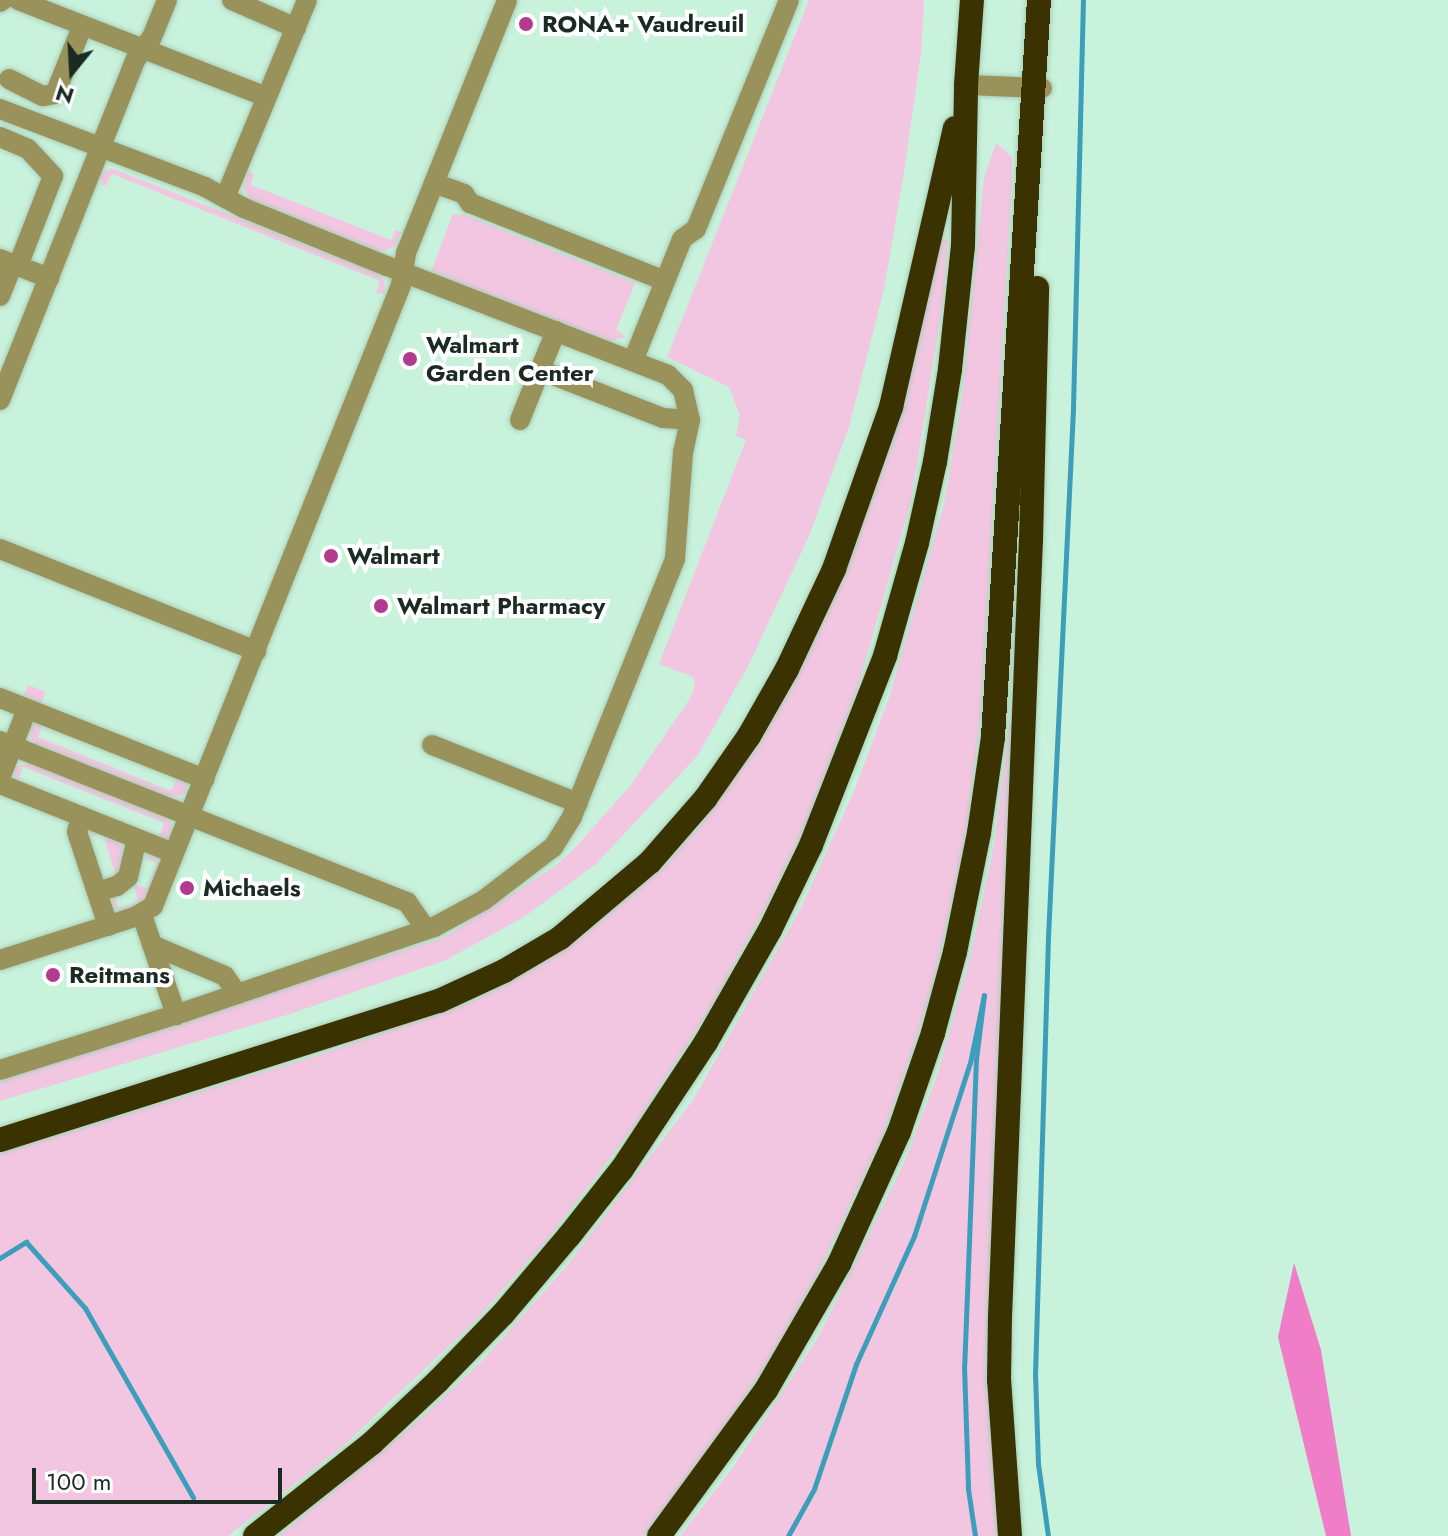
<!DOCTYPE html>
<html>
<head>
<meta charset="utf-8">
<style>
	body { margin:0 }
	#map { position:relative; width:1448px; height:1536px; overflow:hidden; background:#c8f2db; font-family:Jost,sans-serif }
	div>[style] { position:absolute }
	.green>* { inset:0; background:#f2c6e1; transform-origin:0 0 }
	.forest>* { inset:0; background:#ef7dc8 }
	.stream>* { height:5px; margin:-2.5px; padding:0 2.5px; transform-origin:2.5px; border-radius:2.5px; background:#3c9ebb }
	.roads { filter:drop-shadow(0 0 2px #a9ceba) drop-shadow(0 0 2px #a9ceba) }
	.minor>* { height:20px; margin:-10px; padding:0 10px; transform-origin:10px; border-radius:10px; background:#99925b }
	.highway>* { height:24px; margin:-12px; padding:0 12px; transform-origin:12px; border-radius:12px; background:#3a3301 }
	.dots>* { width:22px; height:22px; translate:-50% -50%; box-sizing:border-box; border:4px solid #fff; border-radius:50% }
	span { translate:-50% -50%; white-space:nowrap; text-align:center; line-height:1.15; -webkit-text-stroke:8px #fff; paint-order:stroke }
	.poi-label { font-size:24px; color:#1b2b23; font-weight:700 }
	.left { translate:0 -50%; text-align:left }
	.north { position:absolute; left:32px; top:32px; width:80px; height:80px; -webkit-text-stroke:6px #fff; paint-order:stroke; rotate:198deg; font-size:22px; font-weight:700; line-height:32px; text-align:center; color:#1b2b23 }
	.north::after { content:''; display:block; margin:auto; width:28px; height:36px; background:#1b2b23; clip-path:polygon(50% 0,100% 100%,50% 72%,0 100%) }
	.scale { position:absolute; left:32px; top:1468px; width:250px; height:36px; box-sizing:border-box; border:4px solid #1b2b23; border-top:0; padding-left:10px; font-size:24px; line-height:28px; white-space:nowrap; color:#1b2b23; -webkit-text-stroke:6px #fff; paint-order:stroke }
</style>
</head>
<body>
<div id="map">
	<div class="green">
		<i style="clip-path:polygon(809px 0,924px 0,921px 53px,904px 172px,884px 289px,849px 427px,809px 536px,749px 664px,698px 755px,596px 864px,524px 917px,446px 960px,293px 1013px,0 1101px,0 1082px,27px 1068px,443px 938px,554px 867px,574px 849px,630px 786px,691px 697px,695px 684px,693px 677px,659px 664px,746px 440px,736px 436px,740px 415px,729px 387px,667px 357px)"></i>
		<i style="clip-path:polygon(996px 143px,1012px 157px,1012px 182px,981px 712px,966px 840px,933px 985px,915px 1042px,883px 1135px,815px 1279px,771px 1357px,694px 1472px,643px 1536px,279px 1536px,420px 1419px,482px 1361px,566px 1267px,693px 1100px,801px 908px,854px 791px,890px 695px,944px 504px,962px 397px,984px 177px)"></i>
		<i style="clip-path:polygon(111px 168px,378px 273px,384px 280px,385px 293px,376px 294px,380px 281px,112px 174px,106px 185px,102px 186px,100px 174px)"></i>
		<i style="clip-path:polygon(248px 172px,254px 174px,251px 185px,391px 240px,395px 230px,401px 232px,395px 246px,381px 252px,251px 200px,243px 188px)"></i>
		<i style="clip-path:polygon(453px 214px,465px 215px,635px 283px,616px 330px,626px 337px,607px 342px,431px 272px)"></i>
		<i style="clip-path:polygon(940px 239px,948px 239px,944px 295px,911px 501px,857px 690px,803px 830px,770px 899px,708px 1012px,633px 1128px,545px 1242px,472px 1324px,343px 1446px,228px 1536px,0 1536px,0 1153px,322px 1054px,470px 1002px,509px 983px,584px 935px,665px 866px,706px 818px,764px 735px,838px 586px,891px 445px,915px 359px)"></i>
		<i style="left:28px;top:685px;width:19px;height:14px;rotate:21deg"></i>
		<i style="clip-path:polygon(1011px 710px,1016px 710px,989px 1394px,998px 1536px,680px 1536px,732px 1469px,819px 1336px,905px 1161px,937px 1076px,970px 958px,994px 845px)"></i>
		<i style="clip-path:polygon(33px 722px,42px 726px,38px 737px,171px 791px,177px 777px,187px 781px,186px 793px,178px 797px,166px 796px,33px 743px,29px 731px)"></i>
		<i style="clip-path:polygon(29px 763px,165px 816px,173px 826px,171px 837px,164px 840px,159px 837px,164px 823px,23px 767px,18px 780px,14px 780px,15px 767px)"></i>
		<i style="clip-path:polygon(93px 830px,120px 841px,125px 858px,117px 876px,104px 880px,115px 873px,103px 834px,90px 837px)"></i>
		<i style="clip-path:polygon(150px 852px,161px 865px,147px 901px,122px 911px,113px 908px,110px 896px,114px 896px,119px 908px,138px 902px,134px 885px,147px 888px,157px 863px,146px 859px)"></i>
	</div>
	<div class="forest">
		<i style="clip-path:polygon(1294px 1263px,1321px 1350px,1351px 1536px,1326px 1536px,1278px 1337px)"></i>
	</div>
	<div class="stream">
		<i style="left:0;top:1258px;width:31px;rotate:-32deg"></i>
		<i style="left:26px;top:1242px;width:89px;rotate:48.2deg"></i>
		<i style="left:85px;top:1308px;width:218px;rotate:60.3deg"></i>
		<i style="left:788px;top:1536px;width:54px;rotate:-61deg"></i>
		<i style="left:814px;top:1489px;width:132px;rotate:-71.4deg"></i>
		<i style="left:856px;top:1364px;width:141px;rotate:-65.6deg"></i>
		<i style="left:914px;top:1236px;width:182px;rotate:-72.1deg"></i>
		<i style="left:970px;top:1063px;width:69px;rotate:-78.4deg"></i>
		<i style="left:984px;top:995px;width:64px;rotate:97.1deg"></i>
		<i style="left:976px;top:1059px;width:307px;rotate:92.2deg"></i>
		<i style="left:964px;top:1366px;width:123px;rotate:88.1deg"></i>
		<i style="left:968px;top:1489px;width:48px;rotate:81.5deg"></i>
		<i style="left:1048px;top:1536px;width:73px;rotate:-97.9deg"></i>
		<i style="left:1038px;top:1464px;width:89px;rotate:-91.9deg"></i>
		<i style="left:1035px;top:1375px;width:438px;rotate:-88.3deg"></i>
		<i style="left:1048px;top:937px;width:530px;rotate:-87.29deg"></i>
		<i style="left:1073px;top:408px;width:408px;rotate:-88.6deg"></i>
	</div>
	<div class="roads">
		<div class="minor">
			<i style="left:18px;top:0;width:267px;rotate:21.3deg"></i>
			<i style="left:232px;top:0;width:70px;rotate:23.6deg"></i>
			<i style="left:0;top:2px;width:4px;rotate:-34deg"></i>
			<i style="left:9px;top:79px;width:38px;rotate:27deg"></i>
			<i style="left:43px;top:96px;width:12px;rotate:-9deg"></i>
			<i style="left:55px;top:94px;width:72px;rotate:-68.1deg"></i>
			<i style="left:966px;top:85px;width:76px;rotate:2.3deg"></i>
			<i style="left:0;top:109px;width:219px;rotate:20.8deg"></i>
			<i style="left:205px;top:187px;width:44px;rotate:28.3deg"></i>
			<i style="left:244px;top:208px;width:154px;rotate:22.1deg"></i>
			<i style="left:387px;top:266px;width:301px;rotate:21.2deg"></i>
			<i style="left:668px;top:375px;width:21px;rotate:45deg"></i>
			<i style="left:683px;top:390px;width:31px;rotate:77deg"></i>
			<i style="left:690px;top:420px;width:33px;rotate:102deg"></i>
			<i style="left:683px;top:452px;width:107px;rotate:94.3deg"></i>
			<i style="left:675px;top:559px;width:278px;rotate:111.8deg"></i>
			<i style="left:572px;top:817px;width:36px;rotate:122deg"></i>
			<i style="left:553px;top:847px;width:87px;rotate:142.5deg"></i>
			<i style="left:484px;top:900px;width:57px;rotate:151.6deg"></i>
			<i style="left:434px;top:927px;width:264px;rotate:161.2deg"></i>
			<i style="left:184px;top:1012px;width:193px;rotate:162.5deg"></i>
			<i style="left:0;top:137px;width:30px;rotate:23deg"></i>
			<i style="left:28px;top:149px;width:37px;rotate:47deg"></i>
			<i style="left:53px;top:176px;width:97px;rotate:111.3deg"></i>
			<i style="left:434px;top:183px;width:32px;rotate:20deg"></i>
			<i style="left:464px;top:194px;width:11px;rotate:56deg"></i>
			<i style="left:470px;top:203px;width:210px;rotate:21.8deg"></i>
			<i style="left:225px;top:198px;width:214px;rotate:-67.5deg"></i>
			<i style="left:0;top:259px;width:53px;rotate:21.2deg"></i>
			<i style="left:0;top:296px;width:35px;rotate:-68deg"></i>
			<i style="left:556px;top:331px;width:42px;rotate:112.3deg"></i>
			<i style="left:540px;top:370px;width:132px;rotate:21.3deg"></i>
			<i style="left:663px;top:418px;width:27px;rotate:4deg"></i>
			<i style="left:633px;top:361px;width:131px;rotate:-68.1deg"></i>
			<i style="left:682px;top:239px;width:17px;rotate:-36deg"></i>
			<i style="left:696px;top:229px;width:247px;rotate:-67.9deg"></i>
			<i style="left:0;top:400px;width:367px;rotate:-68.3deg"></i>
			<i style="left:136px;top:59px;width:27px;rotate:-54deg"></i>
			<i style="left:152px;top:37px;width:40px;rotate:-68deg"></i>
			<i style="left:520px;top:420px;width:54px;rotate:-68.2deg"></i>
			<i style="left:0;top:549px;width:276px;rotate:21.7deg"></i>
			<i style="left:0;top:698px;width:220px;rotate:21.6deg"></i>
			<i style="left:0;top:741px;width:438px;rotate:21.6deg"></i>
			<i style="left:407px;top:902px;width:33px;rotate:55deg"></i>
			<i style="left:432px;top:745px;width:157px;rotate:21.7deg"></i>
			<i style="left:0;top:778px;width:74px;rotate:-68.6deg"></i>
			<i style="left:0;top:784px;width:186px;rotate:21.7deg"></i>
			<i style="left:81px;top:816px;width:16px;rotate:104deg"></i>
			<i style="left:77px;top:832px;width:99px;rotate:71.7deg"></i>
			<i style="left:97px;top:892px;width:21px;rotate:-17deg"></i>
			<i style="left:117px;top:886px;width:14px;rotate:-39deg"></i>
			<i style="left:128px;top:877px;width:39px;rotate:-77deg"></i>
			<i style="left:142px;top:915px;width:106px;rotate:71.2deg"></i>
			<i style="left:152px;top:945px;width:79px;rotate:23deg"></i>
			<i style="left:225px;top:976px;width:22px;rotate:56deg"></i>
			<i style="left:0;top:960px;width:142px;rotate:-17.7deg"></i>
			<i style="left:135px;top:917px;width:21px;rotate:-31deg"></i>
			<i style="left:153px;top:906px;width:669px;rotate:-68.23deg"></i>
			<i style="left:401px;top:285px;width:32px;rotate:-81deg"></i>
			<i style="left:406px;top:253px;width:272px;rotate:-68.2deg"></i>
		</div>
		<div class="highway">
			<i style="left:0;top:1140px;width:460px;rotate:-17.6deg"></i>
			<i style="left:439px;top:1001px;width:72px;rotate:-24.8deg"></i>
			<i style="left:504px;top:971px;width:65px;rotate:-30.5deg"></i>
			<i style="left:560px;top:938px;width:118px;rotate:-40.2deg"></i>
			<i style="left:650px;top:862px;width:84px;rotate:-48.9deg"></i>
			<i style="left:705px;top:799px;width:77px;rotate:-55.1deg"></i>
			<i style="left:749px;top:736px;width:77px;rotate:-60.4deg"></i>
			<i style="left:787px;top:669px;width:110px;rotate:-64.8deg"></i>
			<i style="left:834px;top:569px;width:172px;rotate:-70.6deg"></i>
			<i style="left:891px;top:407px;width:286px;rotate:-77.1deg"></i>
			<i style="left:255px;top:1536px;width:149px;rotate:-38.5deg"></i>
			<i style="left:372px;top:1443px;width:91px;rotate:-43.2deg"></i>
			<i style="left:438px;top:1381px;width:93px;rotate:-45.9deg"></i>
			<i style="left:503px;top:1314px;width:102px;rotate:-49.8deg"></i>
			<i style="left:569px;top:1236px;width:85px;rotate:-51.7deg"></i>
			<i style="left:622px;top:1169px;width:152px;rotate:-56.5deg"></i>
			<i style="left:706px;top:1042px;width:129px;rotate:-60.3deg"></i>
			<i style="left:770px;top:930px;width:94px;rotate:-64.2deg"></i>
			<i style="left:811px;top:845px;width:203px;rotate:-68.6deg"></i>
			<i style="left:885px;top:656px;width:117px;rotate:-74.2deg"></i>
			<i style="left:917px;top:543px;width:83px;rotate:-77.5deg"></i>
			<i style="left:935px;top:462px;width:94px;rotate:-80.8deg"></i>
			<i style="left:950px;top:369px;width:124px;rotate:-84deg"></i>
			<i style="left:963px;top:246px;width:161px;rotate:-88.9deg"></i>
			<i style="left:966px;top:85px;width:85px;rotate:-86deg"></i>
			<i style="left:659px;top:1536px;width:181px;rotate:-53.8deg"></i>
			<i style="left:766px;top:1390px;width:146px;rotate:-59.9deg"></i>
			<i style="left:839px;top:1264px;width:145px;rotate:-65.6deg"></i>
			<i style="left:899px;top:1132px;width:105px;rotate:-71deg"></i>
			<i style="left:933px;top:1033px;width:84px;rotate:-74.8deg"></i>
			<i style="left:955px;top:952px;width:121px;rotate:-78.6deg"></i>
			<i style="left:979px;top:833px;width:97px;rotate:-81.7deg"></i>
			<i style="left:993px;top:737px;width:738px;rotate:-86.43deg"></i>
			<i style="left:1010px;top:1536px;width:156px;rotate:-94deg"></i>
			<i style="left:999px;top:1380px;width:63px;rotate:-89.1deg"></i>
			<i style="left:1000px;top:1317px;width:778px;rotate:-87.72deg"></i>
			<i style="left:1031px;top:540px;width:252px;rotate:-88.6deg"></i>
		</div>
	</div>
	<div class="dots">
		<i style="left:526px;top:24px;background:#b23a8f"></i>
		<i style="left:410px;top:359px;background:#b23a8f"></i>
		<i style="left:331px;top:556px;background:#b23a8f"></i>
		<i style="left:381px;top:606px;background:#b23a8f"></i>
		<i style="left:187px;top:888px;background:#b23a8f"></i>
		<i style="left:53px;top:975px;background:#b23a8f"></i>
	</div>
	<div class="poi-label">
		<span class="left" style="left:542px;top:24px">RONA+ Vaudreuil</span>
		<span class="left" style="left:426px;top:359px">Walmart<br>Garden Center</span>
		<span class="left" style="left:347px;top:556px">Walmart</span>
		<span class="left" style="left:397px;top:606px">Walmart Pharmacy</span>
		<span class="left" style="left:203px;top:888px">Michaels</span>
		<span class="left" style="left:69px;top:975px">Reitmans</span>
	</div>
	<div class="north">N</div>
	<div class="scale">100 m</div>
</div>
</body>
</html>
